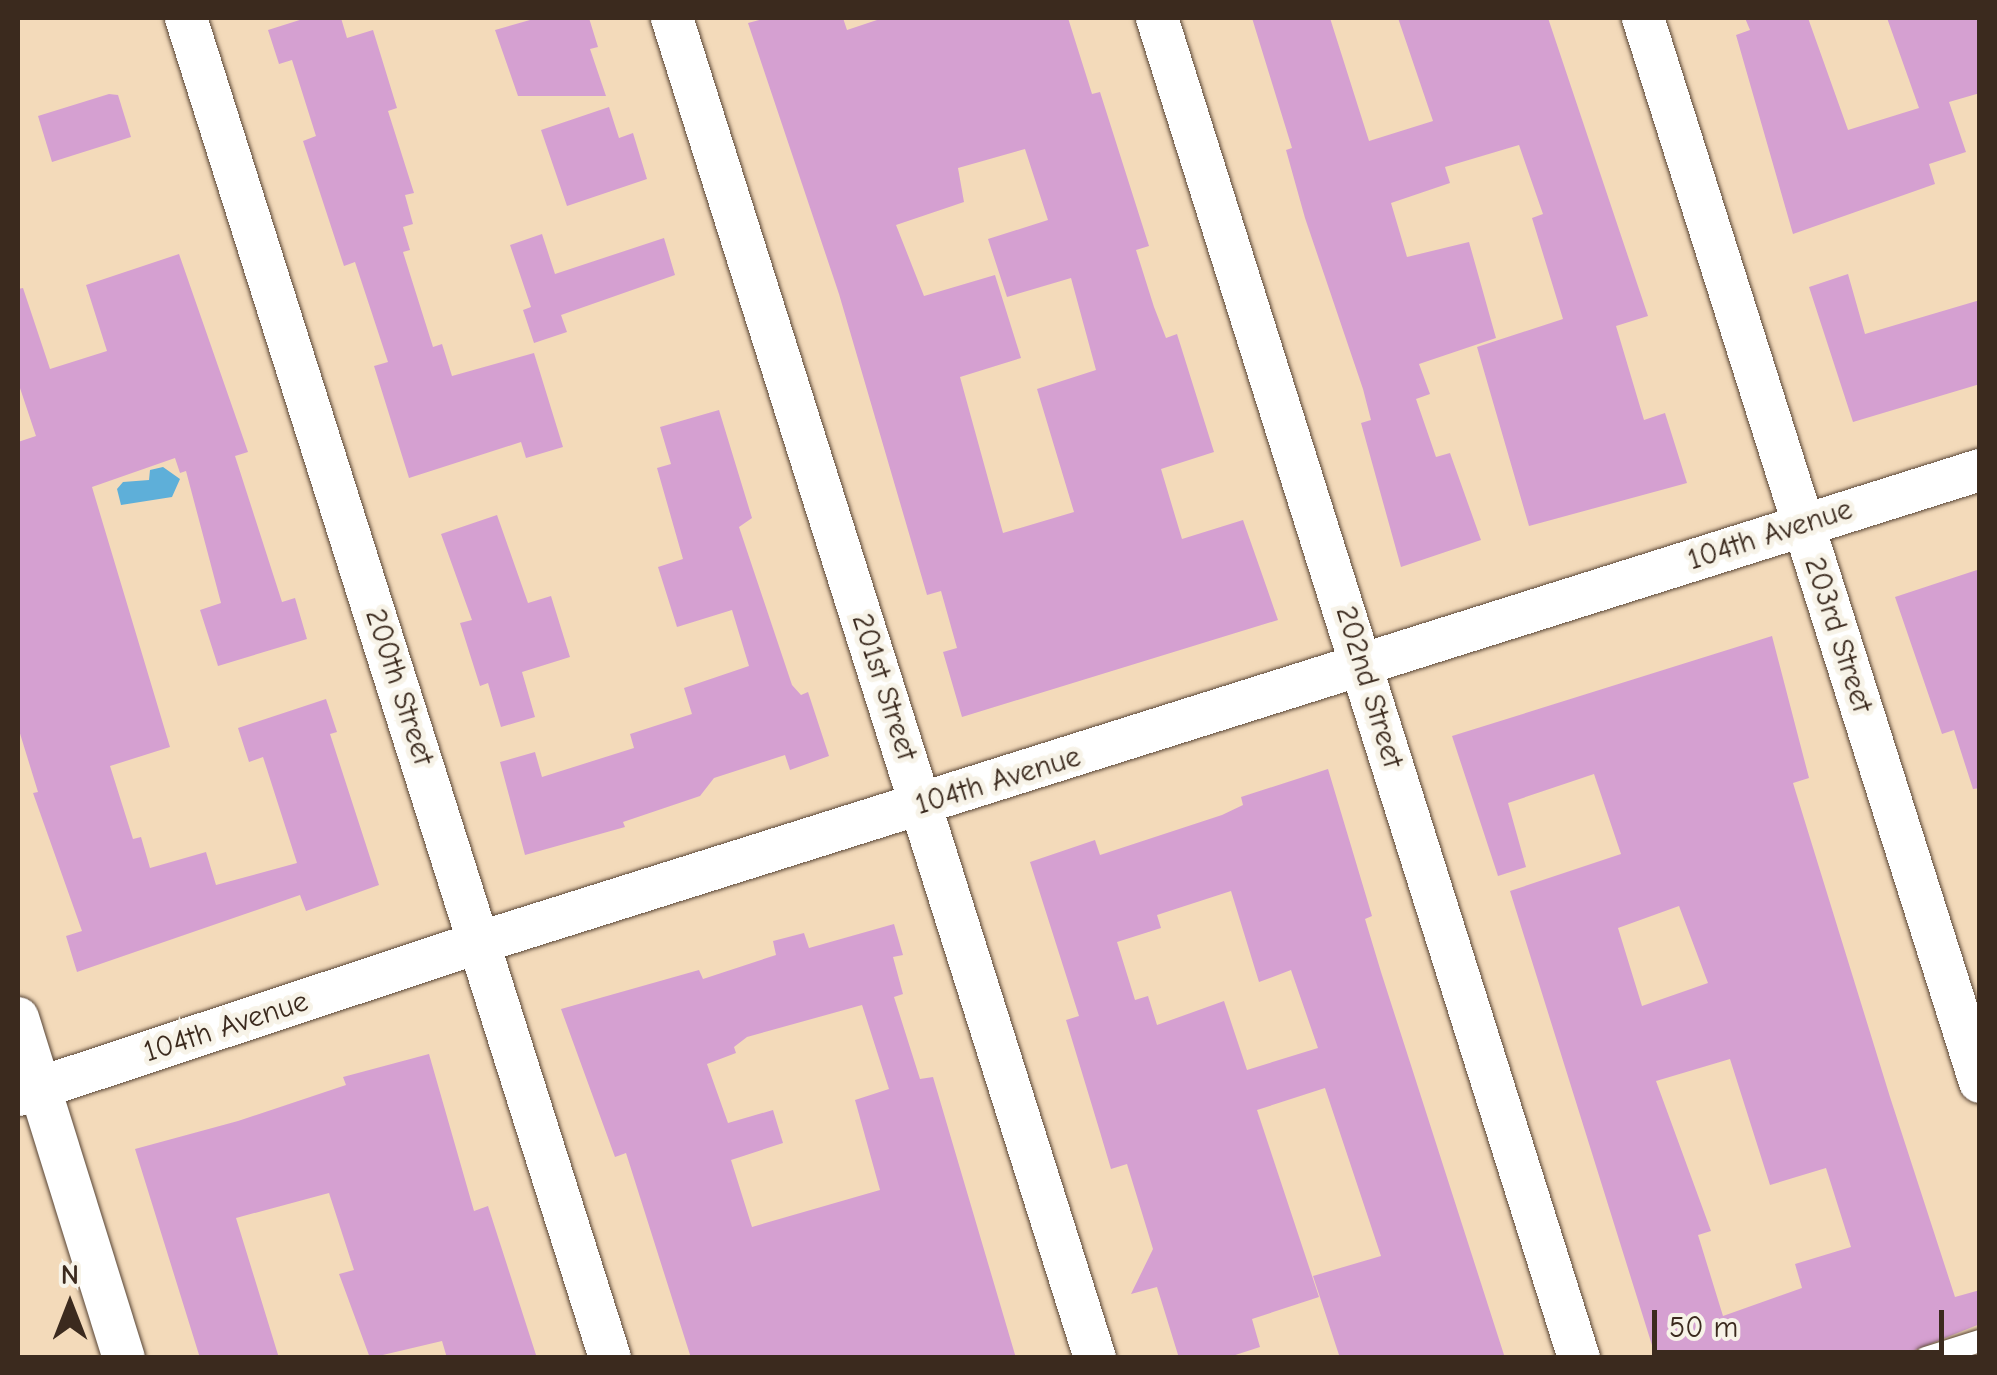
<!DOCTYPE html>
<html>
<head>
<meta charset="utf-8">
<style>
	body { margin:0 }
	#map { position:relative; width:1997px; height:1375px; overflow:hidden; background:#f3daba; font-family:"Comic Neue",sans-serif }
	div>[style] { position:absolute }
	.water>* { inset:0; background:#5eafd9 }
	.building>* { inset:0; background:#d5a0d1 }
	.roads { filter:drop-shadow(0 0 2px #574435) drop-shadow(0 0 2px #574435) }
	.service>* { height:22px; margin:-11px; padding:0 11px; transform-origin:11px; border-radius:11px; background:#fff }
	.minor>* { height:42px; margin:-21px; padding:0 21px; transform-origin:21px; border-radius:21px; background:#fff }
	span { translate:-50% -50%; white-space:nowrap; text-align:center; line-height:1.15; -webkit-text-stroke:10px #f7f3e8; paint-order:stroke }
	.street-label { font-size:30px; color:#3b2a1e }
	.frame { position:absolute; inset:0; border:20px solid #3b2a1e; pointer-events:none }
	.north { position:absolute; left:20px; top:1255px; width:100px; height:100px; -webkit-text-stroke:8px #f7f3e8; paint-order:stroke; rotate:0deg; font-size:28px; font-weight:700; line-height:40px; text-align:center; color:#3b2a1e }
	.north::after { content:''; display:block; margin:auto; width:35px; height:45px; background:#3b2a1e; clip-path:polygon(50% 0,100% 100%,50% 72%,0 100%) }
	.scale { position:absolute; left:1652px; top:1310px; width:292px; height:45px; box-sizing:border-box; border:5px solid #3b2a1e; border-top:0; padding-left:12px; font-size:30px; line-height:35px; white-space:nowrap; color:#3b2a1e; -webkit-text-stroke:8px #f7f3e8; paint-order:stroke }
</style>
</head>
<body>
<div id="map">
	<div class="water">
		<i style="clip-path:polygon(163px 467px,180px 479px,172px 497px,121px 505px,117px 489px,123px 482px,149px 480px,150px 470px)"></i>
	</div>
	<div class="building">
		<i style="clip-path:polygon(306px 18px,341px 18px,347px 38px,373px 30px,397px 108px,388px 111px,414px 193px,405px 195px,413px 224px,403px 227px,410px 250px,403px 252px,433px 347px,442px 344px,452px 376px,534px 353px,563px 447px,526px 458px,521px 442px,409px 478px,374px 366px,388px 362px,355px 262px,344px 266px,303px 141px,316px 136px,292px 60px,279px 64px,268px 30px)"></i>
		<i style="clip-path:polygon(537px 18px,589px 18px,598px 47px,590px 49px,606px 96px,518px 96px,495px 30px)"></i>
		<i style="clip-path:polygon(evenodd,767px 18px,843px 18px,847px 30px,883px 18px,1068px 18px,1092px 94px,1100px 92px,1149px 246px,1136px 250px,1154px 307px,1166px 338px,1177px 334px,1214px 452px,1161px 469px,1182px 539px,1243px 520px,1278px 620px,962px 717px,943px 652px,957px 648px,941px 591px,927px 595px,839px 294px,748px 23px,767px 18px,1025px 149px,1048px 220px,988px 239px,1007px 297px,1071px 278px,1096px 370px,1037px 389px,1074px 512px,1003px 533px,960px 377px,1021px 358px,995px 275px,924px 296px,896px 225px,964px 202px,958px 168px,1025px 149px)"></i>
		<i style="clip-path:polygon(1252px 18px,1330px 18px,1369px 141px,1433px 121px,1398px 18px,1548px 18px,1648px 316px,1616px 326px,1644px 420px,1665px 413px,1687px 483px,1529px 526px,1477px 347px,1563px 319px,1532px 218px,1543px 214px,1519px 145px,1445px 167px,1450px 183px,1391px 203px,1407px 257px,1469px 242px,1496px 338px,1419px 364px,1430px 394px,1416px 399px,1436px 457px,1450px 453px,1481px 540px,1401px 567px,1361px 423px,1371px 420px,1363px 389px,1305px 218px,1286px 150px,1292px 148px)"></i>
		<i style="clip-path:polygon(1745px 18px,1808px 18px,1848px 130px,1919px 108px,1887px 18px,1980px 18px,1980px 93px,1949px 102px,1966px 152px,1929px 164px,1935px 184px,1793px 234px,1736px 35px,1750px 30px)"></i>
		<i style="clip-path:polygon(109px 94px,118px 95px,131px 137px,52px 162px,38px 116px)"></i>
		<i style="clip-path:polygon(609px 107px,619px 138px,633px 133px,647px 179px,567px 206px,541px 130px)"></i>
		<i style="clip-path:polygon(542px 234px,555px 274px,664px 238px,675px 275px,561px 315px,567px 332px,534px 343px,523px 310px,531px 307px,510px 245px)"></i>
		<i style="clip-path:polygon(179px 254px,248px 452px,235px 456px,282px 602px,295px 598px,307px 639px,218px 666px,200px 610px,221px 603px,186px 471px,180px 473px,175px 458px,92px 487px,170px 747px,110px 766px,133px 839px,141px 837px,150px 868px,206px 852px,216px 885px,297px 863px,263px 757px,249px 762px,238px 728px,326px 699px,337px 732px,330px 734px,379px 885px,306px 911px,300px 895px,77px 972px,66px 936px,82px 931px,33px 793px,38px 792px,18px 727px,18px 442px,36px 436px,18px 382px,18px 289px,23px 288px,50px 369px,107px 351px,86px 285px)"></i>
		<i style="clip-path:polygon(1848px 274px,1865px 334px,1980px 300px,1980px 384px,1853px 422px,1809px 287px)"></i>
		<i style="clip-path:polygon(719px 410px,752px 518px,739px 527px,792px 685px,801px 695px,808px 692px,829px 756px,790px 770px,785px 755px,714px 778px,700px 796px,623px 822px,625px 827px,525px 855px,500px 762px,535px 752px,542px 777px,634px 748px,630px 734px,692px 714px,684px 688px,749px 666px,732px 610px,677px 627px,658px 567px,683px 559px,657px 468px,671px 464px,660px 427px)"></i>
		<i style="clip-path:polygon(497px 515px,528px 603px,551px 596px,570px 657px,522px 672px,535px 717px,501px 727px,488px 683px,480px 686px,460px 623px,472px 620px,441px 534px)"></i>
		<i style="clip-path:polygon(1980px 569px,1980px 788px,1973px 789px,1954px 730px,1942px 734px,1895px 597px)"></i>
		<i style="clip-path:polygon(evenodd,1772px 636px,1809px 778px,1793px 783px,1890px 1097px,1955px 1297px,1980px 1290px,1980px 1324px,1900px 1356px,1656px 1358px,1510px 891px,1621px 854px,1594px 774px,1508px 803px,1526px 867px,1498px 876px,1452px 736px,1772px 636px,1679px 906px,1708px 983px,1642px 1006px,1618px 928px,1679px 906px,1772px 636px,1730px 1059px,1770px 1185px,1826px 1168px,1851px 1247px,1795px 1264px,1802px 1288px,1723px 1316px,1698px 1235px,1711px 1231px,1656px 1081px,1730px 1059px)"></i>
		<i style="clip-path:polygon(evenodd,1328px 769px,1372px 916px,1365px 919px,1381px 972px,1505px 1358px,1340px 1358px,1313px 1276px,1381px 1256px,1325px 1088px,1257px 1110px,1319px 1297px,1252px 1319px,1260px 1347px,1226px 1358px,1179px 1358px,1157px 1287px,1131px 1294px,1153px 1249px,1127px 1164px,1111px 1169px,1100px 1132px,1066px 1020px,1079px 1016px,1030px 862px,1095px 840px,1100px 855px,1222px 815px,1243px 805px,1241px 797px,1328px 769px,1231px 891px,1259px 982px,1291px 970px,1318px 1048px,1247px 1070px,1224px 1001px,1157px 1025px,1148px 996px,1135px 1000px,1117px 942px,1161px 928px,1157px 915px,1231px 891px)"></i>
		<i style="clip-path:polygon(evenodd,894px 924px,903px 955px,893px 957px,903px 994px,894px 997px,920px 1079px,933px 1077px,1016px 1358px,691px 1358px,626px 1153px,615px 1157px,561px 1009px,699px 970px,703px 979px,776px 955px,773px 941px,804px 933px,809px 948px,894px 924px,862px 1005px,889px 1089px,855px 1100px,880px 1190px,752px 1227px,731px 1160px,783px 1143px,773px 1110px,728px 1123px,707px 1064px,736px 1053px,734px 1047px,747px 1037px,862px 1005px)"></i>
		<i style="clip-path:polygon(429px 1054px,474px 1211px,488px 1206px,537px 1358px,447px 1358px,442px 1341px,370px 1358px,339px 1274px,354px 1270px,329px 1193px,236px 1218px,279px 1358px,200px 1358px,135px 1149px,238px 1121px,346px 1085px,343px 1077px)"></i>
	</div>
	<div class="roads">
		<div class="service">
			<i style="left:1926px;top:1358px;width:57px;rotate:-17.5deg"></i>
		</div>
		<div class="minor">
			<i style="left:186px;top:18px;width:1405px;rotate:72.44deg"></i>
			<i style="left:672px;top:18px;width:1405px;rotate:72.48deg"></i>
			<i style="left:1157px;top:18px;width:1405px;rotate:72.52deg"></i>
			<i style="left:1643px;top:18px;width:1116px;rotate:72.43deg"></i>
			<i style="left:18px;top:1018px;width:356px;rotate:72.7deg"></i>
			<i style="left:18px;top:1095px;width:488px;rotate:-18.3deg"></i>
			<i style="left:481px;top:942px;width:1572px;rotate:-17.48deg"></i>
		</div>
	</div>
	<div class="street-label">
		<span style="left:1770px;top:535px;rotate:-18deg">104th Avenue</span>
		<span style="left:1838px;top:635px;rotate:72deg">203rd Street</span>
		<span style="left:399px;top:687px;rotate:72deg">200th Street</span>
		<span style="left:884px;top:687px;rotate:72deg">201st Street</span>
		<span style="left:1369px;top:687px;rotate:73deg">202nd Street</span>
		<span style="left:998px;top:781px;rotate:-17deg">104th Avenue</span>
		<span style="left:226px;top:1027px;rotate:-18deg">104th Avenue</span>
	</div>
	<div class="frame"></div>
	<div class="north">N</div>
	<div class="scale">50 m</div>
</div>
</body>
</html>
